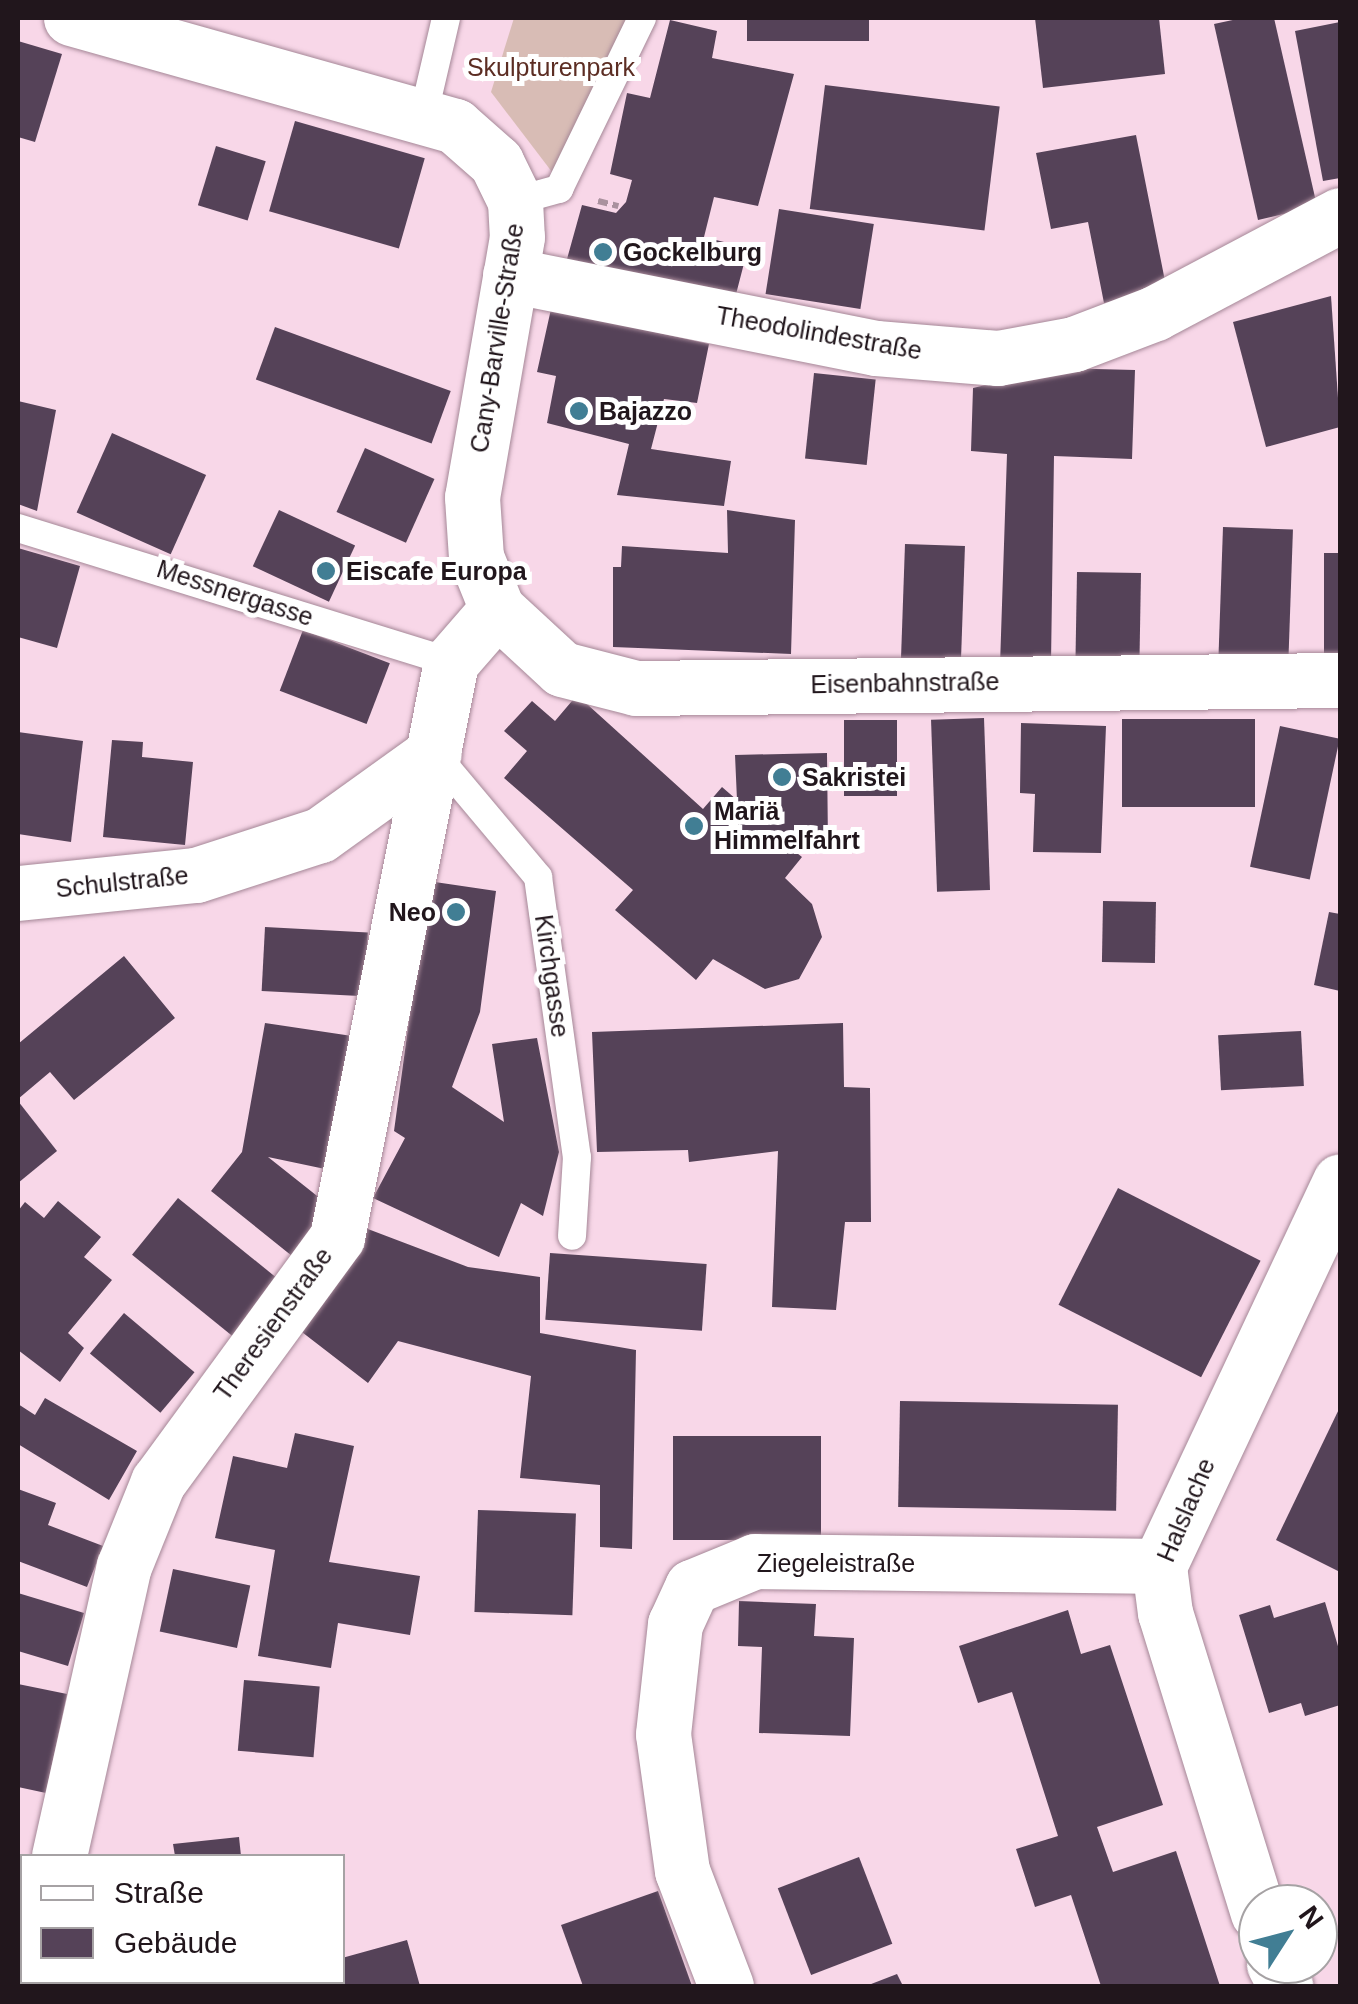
<!DOCTYPE html>
<html>
<head>
<meta charset="utf-8">
<style>
	body { margin:0 }
	#map { position:relative; width:1358px; height:2004px; overflow:hidden; background:#f8d7e8; font-family:Arial,sans-serif }
	div>[style] { position:absolute }
	.green>* { inset:0; background:#d8bcb5 }
	.building>* { inset:0; background:#554258; transform-origin:0 0 }
	.path>* { height:6px; margin-top:-3px; transform-origin:0; background:repeating-linear-gradient(90deg,#aa919e 0 10px,transparent 0 15px) }
	.roads { filter:drop-shadow(0 0 2px #a58797) drop-shadow(0 0 2px #a58797) }
	.service>* { height:28px; margin:-14px; padding:0 14px; transform-origin:14px; border-radius:14px; background:#fff }
	.minor>* { height:55px; margin:-27.5px; padding:0 27.5px; transform-origin:27.5px; border-radius:27.5px; background:#fff }
	.dots>* { width:28px; height:28px; translate:-50% -50%; box-sizing:border-box; border:5px solid #fff; border-radius:50% }
	span { translate:-50% -50%; white-space:nowrap; text-align:center; line-height:1.15; -webkit-text-stroke:10px #fff; paint-order:stroke }
	.park-label { font-size:25px; color:#5c2d23 }
	.poi-label { font-size:25px; color:#21161c; font-weight:700 }
	.left { translate:0 -50%; text-align:left }
	.right { translate:-100% -50%; text-align:right }
	.street-label { font-size:25px; color:#21161c }
	.frame { position:absolute; inset:0; border:20px solid #21161c; pointer-events:none }
	.legend { position:absolute; left:20px; top:1854px; width:325px; height:130px; box-sizing:border-box; background:#fff; border:2px solid #a6a2a4; margin:0; padding:12px 18px; list-style:none; font-size:30px; color:#21161c }
	.legend li { display:flex; align-items:center; gap:20px; height:50px }
	.legend b { width:50px; border:2px solid #a6a2a4 }
	.north { position:absolute; left:1238px; top:1884px; width:100px; height:100px; box-sizing:border-box; background:#fff; border:2px solid #a6a2a4; border-radius:50%; rotate:54deg; font-size:28px; font-weight:700; line-height:40px; text-align:center; color:#21161c }
	.north::after { content:''; display:block; margin:auto; width:35px; height:45px; background:#417e94; clip-path:polygon(50% 0,100% 100%,50% 72%,0 100%) }
</style>
</head>
<body>
<div id="map">
	<div class="green">
		<i style="clip-path:polygon(514px 18px,632px 18px,552px 172px,491px 92px)"></i>
	</div>
	<div class="building">
		<i style="left:747px;top:18px;width:122px;height:23px"></i>
		<i style="clip-path:polygon(1035px 18px,1159px 18px,1165px 74px,1043px 88px)"></i>
		<i style="clip-path:polygon(1242px 18px,1274px 18px,1317px 206px,1258px 220px,1214px 24px)"></i>
		<i style="clip-path:polygon(670px 20px,717px 31px,712px 58px,794px 74px,758px 206px,714px 197px,704px 237px,748px 248px,734px 302px,567px 259px,582px 205px,616px 213px,626px 202px,632px 180px,610px 174px,627px 93px,650px 98px)"></i>
		<i style="clip-path:polygon(1340px 22px,1340px 178px,1323px 181px,1295px 31px)"></i>
		<i style="clip-path:polygon(18px 41px,62px 54px,35px 142px,18px 137px)"></i>
		<i style="left:825px;top:85px;width:176px;height:125px;rotate:7deg"></i>
		<i style="left:295px;top:121px;width:135px;height:94px;rotate:16deg"></i>
		<i style="clip-path:polygon(1136px 135px,1167px 291px,1104px 303px,1088px 222px,1051px 229px,1036px 153px)"></i>
		<i style="left:216px;top:146px;width:52px;height:62px;rotate:17deg"></i>
		<i style="left:779px;top:209px;width:96px;height:86px;rotate:9deg"></i>
		<i style="clip-path:polygon(1331px 296px,1340px 427px,1266px 447px,1233px 322px)"></i>
		<i style="clip-path:polygon(551px 309px,709px 344px,697px 403px,664px 399px,651px 449px,731px 461px,724px 506px,617px 495px,629px 444px,547px 423px,556px 376px,537px 372px)"></i>
		<i style="left:275px;top:327px;width:187px;height:56px;rotate:20deg"></i>
		<i style="clip-path:polygon(1056px 368px,1135px 370px,1132px 459px,1054px 456px,1051px 663px,1000px 665px,1007px 454px,971px 451px,973px 388px)"></i>
		<i style="left:814px;top:373px;width:62px;height:86px;rotate:6deg"></i>
		<i style="clip-path:polygon(18px 401px,56px 410px,37px 511px,18px 504px)"></i>
		<i style="left:112px;top:433px;width:103px;height:87px;rotate:24deg"></i>
		<i style="left:365px;top:448px;width:76px;height:70px;rotate:24deg"></i>
		<i style="left:279px;top:510px;width:84px;height:62px;rotate:25deg"></i>
		<i style="clip-path:polygon(727px 510px,795px 520px,791px 654px,613px 647px,613px 567px,621px 567px,622px 546px,728px 553px)"></i>
		<i style="left:1223px;top:527px;width:70px;height:128px;rotate:2deg"></i>
		<i style="left:905px;top:544px;width:60px;height:125px;rotate:2deg"></i>
		<i style="clip-path:polygon(18px 548px,80px 566px,57px 648px,18px 637px)"></i>
		<i style="left:1324px;top:553px;width:16px;height:104px"></i>
		<i style="left:1077px;top:572px;width:64px;height:90px;rotate:1deg"></i>
		<i style="left:303px;top:630px;width:93px;height:65px;rotate:21deg"></i>
		<i style="clip-path:polygon(577px 695px,703px 809px,722px 787px,737px 800px,735px 755px,827px 753px,828px 844px,788px 846px,802px 857px,785px 878px,812px 904px,822px 937px,799px 979px,765px 989px,713px 959px,696px 980px,615px 910px,633px 890px,504px 778px,527px 751px,504px 731px,532px 701px,555px 721px)"></i>
		<i style="left:984px;top:718px;width:172px;height:53px;rotate:88deg"></i>
		<i style="left:1122px;top:719px;width:133px;height:88px"></i>
		<i style="left:844px;top:720px;width:53px;height:76px"></i>
		<i style="clip-path:polygon(1021px 723px,1106px 726px,1101px 853px,1033px 852px,1035px 794px,1020px 793px)"></i>
		<i style="left:1280px;top:726px;width:61px;height:144px;rotate:12deg"></i>
		<i style="clip-path:polygon(18px 732px,83px 741px,71px 842px,18px 834px)"></i>
		<i style="clip-path:polygon(112px 740px,143px 742px,142px 757px,193px 762px,185px 845px,103px 837px)"></i>
		<i style="clip-path:polygon(428px 881px,496px 891px,480px 1012px,452px 1087px,504px 1122px,492px 1044px,537px 1038px,559px 1152px,543px 1216px,521px 1203px,499px 1257px,373px 1198px,405px 1138px,394px 1131px)"></i>
		<i style="left:1103px;top:901px;width:53px;height:61px;rotate:1deg"></i>
		<i style="clip-path:polygon(1329px 912px,1340px 914px,1340px 991px,1314px 985px)"></i>
		<i style="left:265px;top:927px;width:103px;height:64px;rotate:3deg"></i>
		<i style="clip-path:polygon(124px 956px,175px 1018px,74px 1100px,50px 1072px,18px 1099px,18px 1044px)"></i>
		<i style="clip-path:polygon(265px 1023px,352px 1036px,325px 1169px,268px 1157px,331px 1207px,292px 1256px,211px 1191px,242px 1152px)"></i>
		<i style="clip-path:polygon(843px 1023px,844px 1087px,870px 1088px,871px 1222px,845px 1222px,836px 1310px,772px 1307px,778px 1151px,689px 1162px,688px 1150px,597px 1152px,592px 1032px)"></i>
		<i style="left:1301px;top:1031px;width:55px;height:83px;rotate:87deg"></i>
		<i style="clip-path:polygon(18px 1101px,57px 1151px,18px 1183px)"></i>
		<i style="left:1118px;top:1188px;width:160px;height:131px;rotate:27deg"></i>
		<i style="left:178px;top:1198px;width:139px;height:73px;rotate:39deg"></i>
		<i style="clip-path:polygon(58px 1201px,101px 1237px,84px 1257px,112px 1280px,68px 1333px,84px 1348px,60px 1382px,18px 1350px,18px 1211px,25px 1202px,44px 1218px)"></i>
		<i style="clip-path:polygon(360px 1226px,468px 1267px,540px 1277px,540px 1333px,636px 1350px,632px 1549px,600px 1547px,600px 1485px,520px 1478px,531px 1376px,398px 1341px,368px 1383px,298px 1329px)"></i>
		<i style="left:550px;top:1253px;width:157px;height:67px;rotate:4deg"></i>
		<i style="left:124px;top:1313px;width:92px;height:53px;rotate:40deg"></i>
		<i style="clip-path:polygon(45px 1398px,137px 1451px,109px 1500px,18px 1444px,18px 1404px,35px 1415px)"></i>
		<i style="left:900px;top:1401px;width:218px;height:106px;rotate:1deg"></i>
		<i style="clip-path:polygon(1340px 1407px,1340px 1572px,1276px 1540px)"></i>
		<i style="clip-path:polygon(295px 1433px,354px 1446px,329px 1562px,420px 1576px,410px 1635px,338px 1623px,331px 1668px,258px 1656px,275px 1550px,215px 1538px,233px 1456px,287px 1468px)"></i>
		<i style="left:673px;top:1436px;width:148px;height:104px"></i>
		<i style="clip-path:polygon(18px 1489px,56px 1503px,48px 1525px,103px 1546px,87px 1587px,18px 1561px)"></i>
		<i style="left:478px;top:1510px;width:98px;height:102px;rotate:2deg"></i>
		<i style="left:173px;top:1569px;width:79px;height:64px;rotate:12deg"></i>
		<i style="clip-path:polygon(18px 1593px,84px 1613px,68px 1666px,18px 1651px)"></i>
		<i style="clip-path:polygon(739px 1601px,816px 1604px,814px 1636px,854px 1638px,850px 1736px,759px 1733px,762px 1647px,738px 1646px)"></i>
		<i style="clip-path:polygon(1325px 1602px,1340px 1653px,1340px 1705px,1305px 1716px,1301px 1703px,1269px 1713px,1239px 1615px,1270px 1605px,1274px 1618px)"></i>
		<i style="clip-path:polygon(1068px 1610px,1081px 1654px,1110px 1645px,1163px 1805px,1097px 1827px,1113px 1872px,1176px 1851px,1220px 1986px,1101px 1986px,1071px 1895px,1035px 1907px,1016px 1849px,1058px 1836px,1012px 1692px,978px 1703px,959px 1646px)"></i>
		<i style="left:244px;top:1680px;width:76px;height:71px;rotate:5deg"></i>
		<i style="clip-path:polygon(18px 1684px,67px 1694px,46px 1793px,18px 1787px)"></i>
		<i style="clip-path:polygon(239px 1837px,241px 1856px,175px 1856px,173px 1844px)"></i>
		<i style="left:859px;top:1857px;width:93px;height:87px;rotate:69deg"></i>
		<i style="clip-path:polygon(658px 1891px,692px 1986px,583px 1986px,561px 1925px)"></i>
		<i style="clip-path:polygon(407px 1940px,420px 1986px,296px 1986px,342px 1982px,342px 1958px)"></i>
		<i style="clip-path:polygon(897px 1974px,903px 1986px,866px 1986px)"></i>
		<i style="clip-path:polygon(188px 1982px,190px 1986px,127px 1985px,143px 1982px)"></i>
	</div>
	<div class="path">
		<i style="left:598px;top:201px;width:21px;rotate:14deg"></i>
	</div>
	<div class="roads">
		<div class="service">
			<i style="left:423px;top:117px;width:102px;rotate:-76.9deg"></i>
			<i style="left:515px;top:201px;width:46px;rotate:-15.3deg"></i>
			<i style="left:559px;top:189px;width:190px;rotate:-64.1deg"></i>
			<i style="left:18px;top:528px;width:453px;rotate:17.2deg"></i>
			<i style="left:434px;top:753px;width:162px;rotate:50deg"></i>
			<i style="left:538px;top:877px;width:283px;rotate:82.1deg"></i>
			<i style="left:577px;top:1157px;width:79px;rotate:93.6deg"></i>
		</div>
		<div class="minor">
			<i style="left:71px;top:18px;width:399px;rotate:15.7deg"></i>
			<i style="left:455px;top:126px;width:55px;rotate:41.3deg"></i>
			<i style="left:496px;top:162px;width:43px;rotate:64deg"></i>
			<i style="left:515px;top:201px;width:36px;rotate:87deg"></i>
			<i style="left:517px;top:237px;width:264px;rotate:99.8deg"></i>
			<i style="left:472px;top:497px;width:60px;rotate:86.2deg"></i>
			<i style="left:476px;top:557px;width:56px;rotate:68deg"></i>
			<i style="left:497px;top:609px;width:88px;rotate:42.7deg"></i>
			<i style="left:562px;top:669px;width:76px;rotate:14.4deg"></i>
			<i style="left:636px;top:688px;width:704px;rotate:-0.65deg"></i>
			<i style="left:510px;top:275px;width:373px;rotate:11.3deg"></i>
			<i style="left:876px;top:348px;width:122px;rotate:4.7deg"></i>
			<i style="left:998px;top:358px;width:77px;rotate:-10.4deg"></i>
			<i style="left:1074px;top:344px;width:87px;rotate:-20.9deg"></i>
			<i style="left:1155px;top:313px;width:209px;rotate:-27.9deg"></i>
			<i style="left:18px;top:893px;width:179px;rotate:-5.8deg"></i>
			<i style="left:196px;top:875px;width:130px;rotate:-17.9deg"></i>
			<i style="left:320px;top:835px;width:140px;rotate:-35.7deg"></i>
			<i style="left:59px;top:1856px;width:297px;rotate:-77.4deg"></i>
			<i style="left:124px;top:1566px;width:91px;rotate:-68deg"></i>
			<i style="left:158px;top:1482px;width:303px;rotate:-53.8deg"></i>
			<i style="left:337px;top:1237px;width:586px;rotate:-78.79deg"></i>
			<i style="left:451px;top:662px;width:70px;rotate:-49deg"></i>
			<i style="left:1258px;top:1913px;width:314px;rotate:-107.2deg"></i>
			<i style="left:1165px;top:1613px;width:47px;rotate:-97.3deg"></i>
			<i style="left:1159px;top:1566px;width:425px;rotate:-64.8deg"></i>
			<i style="left:1274px;top:1964px;width:25px;rotate:63deg"></i>
			<i style="left:41px;top:1986px;width:4px;rotate:-90deg"></i>
			<i style="left:726px;top:1986px;width:123px;rotate:-110.9deg"></i>
			<i style="left:682px;top:1871px;width:138px;rotate:-97.9deg"></i>
			<i style="left:663px;top:1734px;width:111px;rotate:-83.8deg"></i>
			<i style="left:675px;top:1624px;width:41px;rotate:-65.3deg"></i>
			<i style="left:692px;top:1587px;width:68px;rotate:-22.4deg"></i>
			<i style="left:755px;top:1561px;width:404px;rotate:0.7deg"></i>
		</div>
	</div>
	<div class="dots">
		<i style="left:603px;top:252px;background:#417e94"></i>
		<i style="left:579px;top:411px;background:#417e94"></i>
		<i style="left:326px;top:571px;background:#417e94"></i>
		<i style="left:782px;top:777px;background:#417e94"></i>
		<i style="left:694px;top:826px;background:#417e94"></i>
		<i style="left:456px;top:912px;background:#417e94"></i>
	</div>
	<div class="park-label">
		<span style="left:551px;top:67px">Skulpturenpark</span>
	</div>
	<div class="poi-label">
		<span class="left" style="left:623px;top:252px">Gockelburg</span>
		<span class="left" style="left:599px;top:411px">Bajazzo</span>
		<span class="left" style="left:346px;top:571px">Eiscafe Europa</span>
		<span class="left" style="left:802px;top:777px">Sakristei</span>
		<span class="left" style="left:714px;top:826px">Mariä<br>Himmelfahrt</span>
		<span class="right" style="left:436px;top:912px">Neo</span>
	</div>
	<div class="street-label">
		<span style="left:819px;top:333px;rotate:10deg">Theodolindestraße</span>
		<span style="left:497px;top:338px;rotate:-81deg">Cany-Barville-Straße</span>
		<span style="left:235px;top:593px;rotate:18deg">Messnergasse</span>
		<span style="left:905px;top:683px;rotate:-1deg">Eisenbahnstraße</span>
		<span style="left:122px;top:882px;rotate:-6deg">Schulstraße</span>
		<span style="left:552px;top:976px;rotate:82deg">Kirchgasse</span>
		<span style="left:273px;top:1324px;rotate:-54deg">Theresienstraße</span>
		<span style="left:1186px;top:1510px;rotate:-67deg">Halslache</span>
		<span style="left:836px;top:1563px">Ziegeleistraße</span>
	</div>
	<div class="frame"></div>
	<ul class="legend">
	<li><b style="height:12px;background:#fff"></b>Straße</li>
	<li><b style="height:28px;background:#554258"></b>Gebäude</li>
	</ul>
	<div class="north">N</div>
</div>
</body>
</html>
